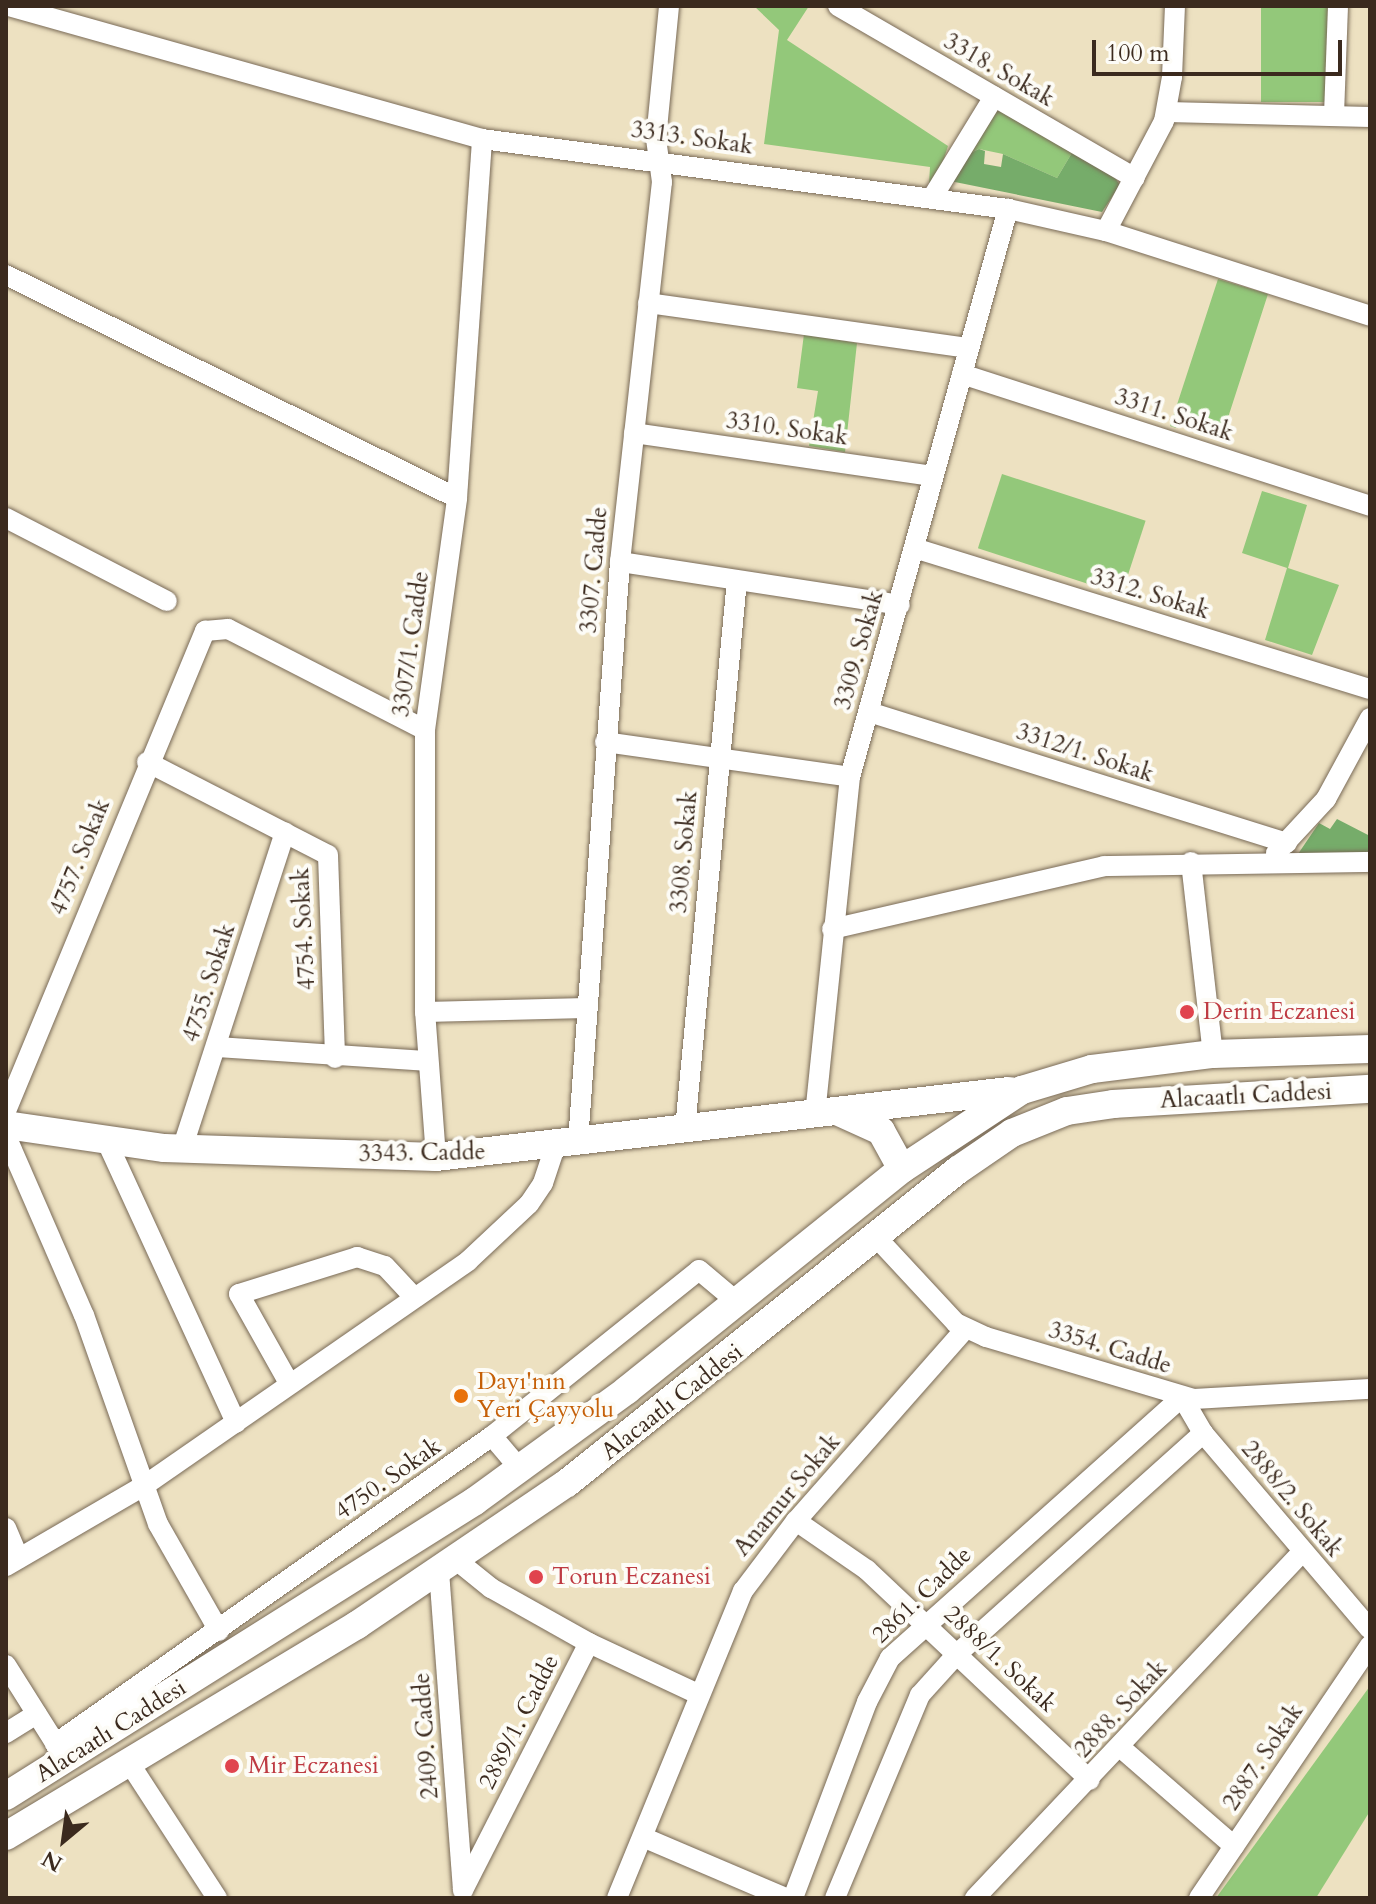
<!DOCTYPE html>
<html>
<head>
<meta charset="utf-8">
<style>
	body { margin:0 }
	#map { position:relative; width:1376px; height:1904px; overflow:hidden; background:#ede1c1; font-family:Cardo,serif }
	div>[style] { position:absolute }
	.green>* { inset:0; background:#93c87a; transform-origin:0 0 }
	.forest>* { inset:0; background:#76ac6a }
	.roads { filter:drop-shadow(0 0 2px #796a57) drop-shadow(0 0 2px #796a57) }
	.street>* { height:20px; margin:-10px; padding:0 10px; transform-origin:10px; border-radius:10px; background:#fff }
	.secondary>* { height:28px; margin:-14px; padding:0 14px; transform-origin:14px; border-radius:14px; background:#fff }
	.dots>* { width:22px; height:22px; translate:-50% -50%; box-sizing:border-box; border:4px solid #fdfcf7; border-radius:50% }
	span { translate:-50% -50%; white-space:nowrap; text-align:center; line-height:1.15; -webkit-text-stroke:8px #fdfcf7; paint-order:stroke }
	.street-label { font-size:24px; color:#3b2a1e }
	.health-label { font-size:24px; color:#be3a42 }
	.left { translate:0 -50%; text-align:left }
	.food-label { font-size:24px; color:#c56008 }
	.frame { position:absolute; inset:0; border:8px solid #3b2a1e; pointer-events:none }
	.north { position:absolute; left:24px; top:1800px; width:80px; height:80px; -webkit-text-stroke:6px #fdfcf7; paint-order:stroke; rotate:209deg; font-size:22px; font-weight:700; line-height:32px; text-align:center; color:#3b2a1e }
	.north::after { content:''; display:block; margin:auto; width:28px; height:36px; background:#3b2a1e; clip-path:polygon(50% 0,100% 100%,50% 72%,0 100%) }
	.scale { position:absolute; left:1092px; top:40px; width:250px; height:36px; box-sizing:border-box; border:4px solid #3b2a1e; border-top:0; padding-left:10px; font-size:24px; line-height:28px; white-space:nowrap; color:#3b2a1e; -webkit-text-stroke:6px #fdfcf7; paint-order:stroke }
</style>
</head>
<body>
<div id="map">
	<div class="green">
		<i style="clip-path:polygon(754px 6px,809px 6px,787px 40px,948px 146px,936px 183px,929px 183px,930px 167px,764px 144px,779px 30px)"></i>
		<i style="left:1261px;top:6px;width:70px;height:96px"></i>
		<i style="clip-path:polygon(998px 110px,1073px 151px,1057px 178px,1003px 154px,979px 149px,968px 154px)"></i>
		<i style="clip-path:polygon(1218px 279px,1268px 294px,1224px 430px,1182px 415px,1176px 428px,1170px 426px)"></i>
		<i style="clip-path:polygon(804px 334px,857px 343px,845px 452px,809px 446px,818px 391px,797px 388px)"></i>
		<i style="left:1002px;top:474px;width:151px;height:78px;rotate:18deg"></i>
		<i style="clip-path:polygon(1262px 491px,1307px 505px,1288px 568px,1339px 585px,1312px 655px,1265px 640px,1287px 568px,1242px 553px)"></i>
		<i style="clip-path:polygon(1370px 1686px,1370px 1811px,1316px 1898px,1216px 1898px)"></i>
	</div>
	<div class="forest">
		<i style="clip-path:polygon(979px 149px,985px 151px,984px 164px,1001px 167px,1003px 154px,1057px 178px,1073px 151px,1111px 172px,1120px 185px,1102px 212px,950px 181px,968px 154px)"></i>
		<i style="clip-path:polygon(1337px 819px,1370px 836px,1370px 855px,1298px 854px,1319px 823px,1330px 829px)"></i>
	</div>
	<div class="roads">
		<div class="street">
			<i style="left:9px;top:6px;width:491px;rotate:15.7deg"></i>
			<i style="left:482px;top:139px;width:531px;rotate:7.58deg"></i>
			<i style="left:1008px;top:209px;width:100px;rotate:12.7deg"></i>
			<i style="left:1106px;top:231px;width:277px;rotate:17.8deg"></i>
			<i style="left:838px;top:6px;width:343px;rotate:30.1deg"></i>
			<i style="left:1167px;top:112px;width:203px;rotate:1.4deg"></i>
			<i style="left:1334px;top:115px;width:109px;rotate:-87.9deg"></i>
			<i style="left:932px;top:198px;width:119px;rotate:-58.5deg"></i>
			<i style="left:1106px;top:231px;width:124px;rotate:-62.2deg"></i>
			<i style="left:1164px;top:121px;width:45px;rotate:-79.7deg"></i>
			<i style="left:1172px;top:77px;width:71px;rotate:-87.6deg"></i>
			<i style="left:6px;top:275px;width:503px;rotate:26.31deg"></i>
			<i style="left:648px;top:303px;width:323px;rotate:8deg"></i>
			<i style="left:962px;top:374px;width:429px;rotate:17.9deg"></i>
			<i style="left:634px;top:433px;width:302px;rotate:8.2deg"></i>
			<i style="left:6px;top:518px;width:181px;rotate:27.3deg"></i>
			<i style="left:914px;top:548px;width:477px;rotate:17.2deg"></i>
			<i style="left:620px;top:562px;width:283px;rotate:8.7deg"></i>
			<i style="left:869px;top:712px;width:438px;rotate:17.4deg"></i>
			<i style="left:605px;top:742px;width:247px;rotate:8.1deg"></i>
			<i style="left:147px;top:762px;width:203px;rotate:27.2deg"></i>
			<i style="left:328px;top:855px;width:203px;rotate:88deg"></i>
			<i style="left:1276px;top:853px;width:74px;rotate:-47.2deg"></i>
			<i style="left:1326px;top:799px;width:92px;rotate:-61.5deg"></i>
			<i style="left:1191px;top:862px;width:193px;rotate:83.5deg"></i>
			<i style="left:832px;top:929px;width:279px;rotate:-13deg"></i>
			<i style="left:1104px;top:866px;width:266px;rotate:-0.9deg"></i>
			<i style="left:425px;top:1012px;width:161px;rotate:-1.4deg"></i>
			<i style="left:216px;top:1047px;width:211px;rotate:3.8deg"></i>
			<i style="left:6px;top:1111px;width:520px;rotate:-67.48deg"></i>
			<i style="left:205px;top:631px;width:23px;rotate:-5deg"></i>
			<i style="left:228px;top:629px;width:221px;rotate:27.1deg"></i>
			<i style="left:815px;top:1115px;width:340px;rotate:-84.1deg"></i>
			<i style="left:850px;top:777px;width:590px;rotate:-74.46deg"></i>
			<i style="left:685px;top:1129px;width:551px;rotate:-84.59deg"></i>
			<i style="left:6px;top:1136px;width:195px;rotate:66.5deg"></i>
			<i style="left:84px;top:1315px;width:222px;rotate:70.5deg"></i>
			<i style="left:158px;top:1524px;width:123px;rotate:60.3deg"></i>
			<i style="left:107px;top:1142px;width:309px;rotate:65.3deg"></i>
			<i style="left:578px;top:1142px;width:582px;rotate:-85.86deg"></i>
			<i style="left:620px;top:562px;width:382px;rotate:-83.7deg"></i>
			<i style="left:662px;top:182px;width:43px;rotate:-97.9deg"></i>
			<i style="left:656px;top:139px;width:134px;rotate:-84.4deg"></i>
			<i style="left:182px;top:1149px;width:333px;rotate:-72deg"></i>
			<i style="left:436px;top:1157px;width:145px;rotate:-94.3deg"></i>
			<i style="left:425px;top:1012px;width:282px;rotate:-90deg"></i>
			<i style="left:425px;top:730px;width:234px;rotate:-82.1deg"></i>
			<i style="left:457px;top:498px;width:360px;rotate:-86deg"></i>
			<i style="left:877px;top:1238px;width:116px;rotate:47.1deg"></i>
			<i style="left:956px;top:1323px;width:33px;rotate:25deg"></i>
			<i style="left:986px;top:1337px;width:217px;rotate:16.6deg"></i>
			<i style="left:1194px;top:1399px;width:176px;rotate:-3.3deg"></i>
			<i style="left:289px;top:1383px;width:102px;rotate:-119.3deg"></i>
			<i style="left:239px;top:1294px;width:124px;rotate:-17.4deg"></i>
			<i style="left:357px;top:1257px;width:29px;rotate:18deg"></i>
			<i style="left:385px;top:1266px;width:41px;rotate:47deg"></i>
			<i style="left:492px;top:1436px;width:43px;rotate:49.7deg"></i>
			<i style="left:796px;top:1521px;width:86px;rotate:34.6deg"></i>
			<i style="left:867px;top:1570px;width:306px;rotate:43.3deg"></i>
			<i style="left:6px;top:1528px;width:33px;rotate:67deg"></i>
			<i style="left:455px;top:1559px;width:46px;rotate:38.9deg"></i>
			<i style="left:491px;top:1588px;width:112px;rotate:29.3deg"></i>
			<i style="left:6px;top:1566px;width:161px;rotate:-30.2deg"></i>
			<i style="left:145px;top:1485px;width:393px;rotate:-34.7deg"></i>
			<i style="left:468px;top:1261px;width:83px;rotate:-43.1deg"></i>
			<i style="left:529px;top:1204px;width:25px;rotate:-56deg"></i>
			<i style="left:543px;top:1183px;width:41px;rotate:-71.6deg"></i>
			<i style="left:439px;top:1571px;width:320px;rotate:85.7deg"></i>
			<i style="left:6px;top:1665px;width:105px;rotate:57.8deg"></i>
			<i style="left:6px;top:1733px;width:36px;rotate:-32deg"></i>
			<i style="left:55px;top:1744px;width:535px;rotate:-35.18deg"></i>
			<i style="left:492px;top:1436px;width:265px;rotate:-38.7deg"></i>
			<i style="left:699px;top:1270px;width:50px;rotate:40.1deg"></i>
			<i style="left:1120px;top:1747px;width:151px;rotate:41deg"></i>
			<i style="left:130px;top:1764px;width:160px;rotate:57deg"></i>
			<i style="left:645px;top:1838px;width:153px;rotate:23.1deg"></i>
			<i style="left:463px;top:1890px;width:277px;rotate:-63deg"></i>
			<i style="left:589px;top:1643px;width:120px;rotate:25.1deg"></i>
			<i style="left:617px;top:1898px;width:332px;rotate:-67.7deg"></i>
			<i style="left:743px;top:1591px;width:88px;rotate:-52.9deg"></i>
			<i style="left:796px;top:1521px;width:256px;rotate:-48.6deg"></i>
			<i style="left:793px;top:1898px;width:210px;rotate:-69.3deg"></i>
			<i style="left:867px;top:1702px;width:50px;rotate:-62.4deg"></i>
			<i style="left:890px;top:1658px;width:392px;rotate:-41.8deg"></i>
			<i style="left:1182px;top:1397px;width:42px;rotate:59.7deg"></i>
			<i style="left:1203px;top:1433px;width:257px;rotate:49.6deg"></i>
			<i style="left:835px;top:1898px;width:220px;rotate:-67.3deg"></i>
			<i style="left:920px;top:1695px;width:55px;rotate:-47.9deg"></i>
			<i style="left:957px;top:1654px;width:331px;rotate:-41.9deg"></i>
			<i style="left:975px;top:1898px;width:476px;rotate:-46.6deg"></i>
			<i style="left:1199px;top:1898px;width:305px;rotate:-55.9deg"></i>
		</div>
		<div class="secondary">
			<i style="left:839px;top:1112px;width:46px;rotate:24.3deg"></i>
			<i style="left:881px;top:1131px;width:43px;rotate:61.1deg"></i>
			<i style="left:6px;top:1125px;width:160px;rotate:8.3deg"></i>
			<i style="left:164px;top:1148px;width:272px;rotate:1.9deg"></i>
			<i style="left:436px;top:1157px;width:577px;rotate:-6.57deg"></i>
			<i style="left:6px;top:1796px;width:554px;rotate:-32.17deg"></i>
			<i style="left:475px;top:1501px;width:188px;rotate:-36.1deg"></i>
			<i style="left:627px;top:1390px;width:353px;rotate:-38.8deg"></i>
			<i style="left:902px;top:1169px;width:144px;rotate:-33.4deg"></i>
			<i style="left:1022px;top:1090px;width:73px;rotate:-16.7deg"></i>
			<i style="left:1092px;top:1069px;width:122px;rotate:-7.1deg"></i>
			<i style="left:1213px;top:1054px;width:157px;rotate:-1.8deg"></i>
			<i style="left:6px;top:1836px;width:410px;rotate:-31deg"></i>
			<i style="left:357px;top:1625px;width:254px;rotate:-34.1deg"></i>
			<i style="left:567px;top:1483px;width:501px;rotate:-38.68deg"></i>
			<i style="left:958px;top:1170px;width:65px;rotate:-34.4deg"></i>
			<i style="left:1012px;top:1133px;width:59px;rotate:-21.8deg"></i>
			<i style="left:1067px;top:1111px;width:48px;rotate:-8.5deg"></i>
			<i style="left:1114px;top:1104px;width:256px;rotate:-3.4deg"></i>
		</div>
	</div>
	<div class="dots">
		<i style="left:1187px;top:1012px;background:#e0444e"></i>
		<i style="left:461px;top:1396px;background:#e8710a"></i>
		<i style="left:536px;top:1577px;background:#e0444e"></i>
		<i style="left:232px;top:1766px;background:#e0444e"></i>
	</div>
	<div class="street-label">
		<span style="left:999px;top:70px;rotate:30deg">3318. Sokak</span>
		<span style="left:692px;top:138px;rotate:8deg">3313. Sokak</span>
		<span style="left:1174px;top:415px;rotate:18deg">3311. Sokak</span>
		<span style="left:787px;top:429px;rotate:8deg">3310. Sokak</span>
		<span style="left:594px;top:570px;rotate:-85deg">3307. Cadde</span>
		<span style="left:1150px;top:594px;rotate:17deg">3312. Sokak</span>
		<span style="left:411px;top:644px;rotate:-82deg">3307/1. Cadde</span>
		<span style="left:859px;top:650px;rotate:-74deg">3309. Sokak</span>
		<span style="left:1085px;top:753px;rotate:18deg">3312/1. Sokak</span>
		<span style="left:684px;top:852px;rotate:-85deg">3308. Sokak</span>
		<span style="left:80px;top:857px;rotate:-68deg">4757. Sokak</span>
		<span style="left:304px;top:929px;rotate:-93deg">4754. Sokak</span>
		<span style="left:209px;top:983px;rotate:-72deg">4755. Sokak</span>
		<span style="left:1246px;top:1096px;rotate:-3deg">Alacaatlı Caddesi</span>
		<span style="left:422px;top:1153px;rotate:-1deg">3343. Cadde</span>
		<span style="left:1110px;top:1348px;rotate:17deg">3354. Cadde</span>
		<span style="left:672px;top:1402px;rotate:-38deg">Alacaatlı Caddesi</span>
		<span style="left:388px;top:1479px;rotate:-35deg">4750. Sokak</span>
		<span style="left:787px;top:1495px;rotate:-50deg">Anamur Sokak</span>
		<span style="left:1292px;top:1499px;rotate:50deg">2888/2. Sokak</span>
		<span style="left:922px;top:1595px;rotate:-44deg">2861. Cadde</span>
		<span style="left:1000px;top:1659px;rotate:43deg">2888/1. Sokak</span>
		<span style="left:1121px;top:1709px;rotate:-47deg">2888. Sokak</span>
		<span style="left:519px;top:1722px;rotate:-63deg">2889/1. Cadde</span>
		<span style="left:111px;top:1731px;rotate:-32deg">Alacaatlı Caddesi</span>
		<span style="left:426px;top:1736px;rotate:-94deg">2409. Cadde</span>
		<span style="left:1263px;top:1757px;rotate:-56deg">2887. Sokak</span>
	</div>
	<div class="health-label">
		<span class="left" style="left:1203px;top:1012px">Derin Eczanesi</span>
		<span class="left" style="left:552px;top:1577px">Torun Eczanesi</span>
		<span class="left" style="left:248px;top:1766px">Mir Eczanesi</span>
	</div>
	<div class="food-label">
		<span class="left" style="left:477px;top:1396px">Dayı'nın<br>Yeri Çayyolu</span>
	</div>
	<div class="frame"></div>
	<div class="north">N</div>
	<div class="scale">100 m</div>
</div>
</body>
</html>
